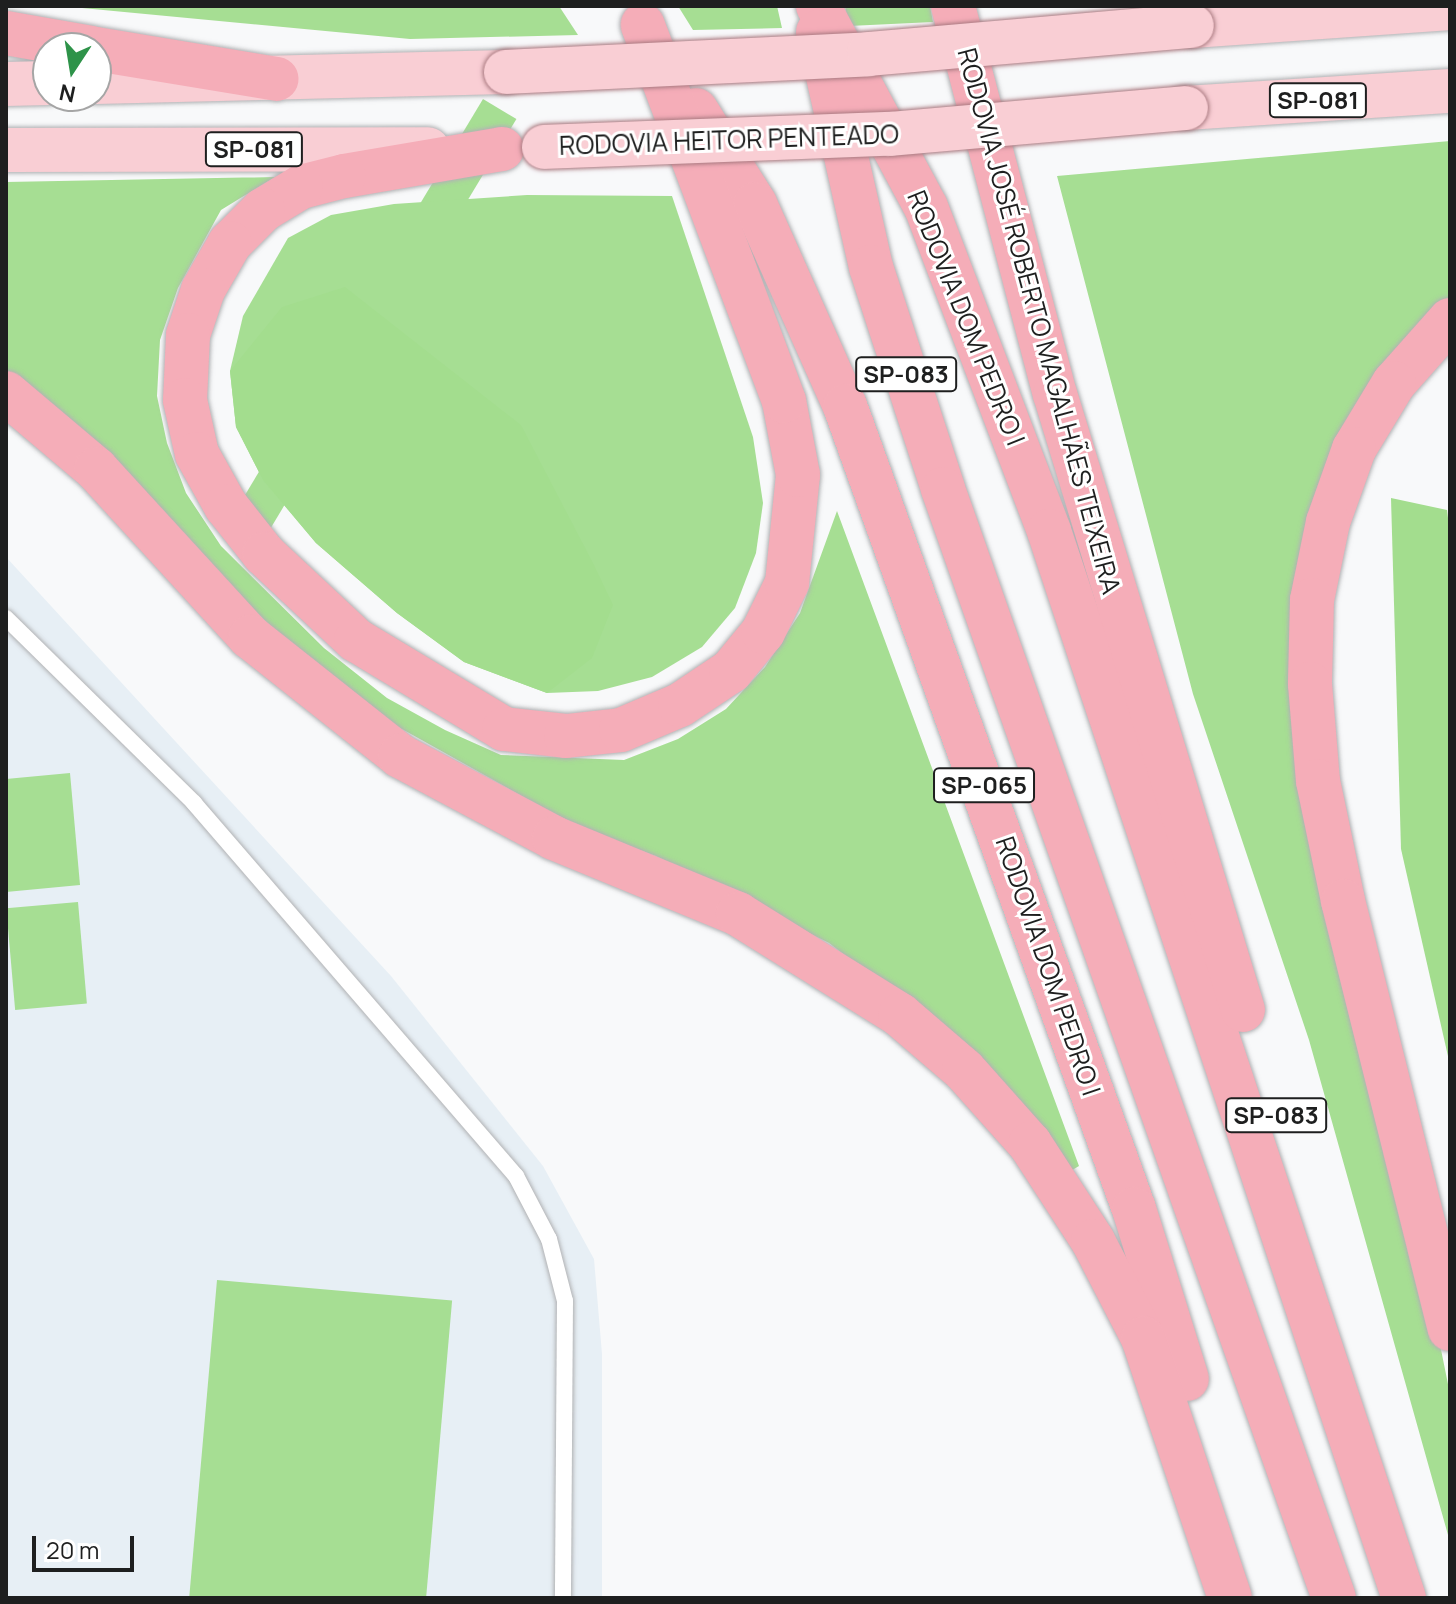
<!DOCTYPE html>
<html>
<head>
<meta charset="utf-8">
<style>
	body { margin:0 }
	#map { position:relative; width:1456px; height:1604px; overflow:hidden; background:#f8f9fa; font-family:Manrope,sans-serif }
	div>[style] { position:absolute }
	.built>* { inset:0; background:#e7eff5 }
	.green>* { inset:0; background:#a6de93; transform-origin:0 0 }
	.forest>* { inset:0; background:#a3dd8e }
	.roads { filter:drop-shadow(0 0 2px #b1b2b4) drop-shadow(0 0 2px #b1b2b4) }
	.service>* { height:16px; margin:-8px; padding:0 8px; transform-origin:8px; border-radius:8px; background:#fff }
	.primary>* { height:44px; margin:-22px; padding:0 22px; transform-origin:22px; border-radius:22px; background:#f9ced4 }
	.motorway>* { height:44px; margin:-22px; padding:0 22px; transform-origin:22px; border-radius:22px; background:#f5adb8 }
	.bridges { filter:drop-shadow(0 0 2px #aa7b82) drop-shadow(0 0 2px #aa7b82) }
	.primary-bridge>* { height:44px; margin:-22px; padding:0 22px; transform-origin:22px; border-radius:22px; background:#f9ced4 }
	span { translate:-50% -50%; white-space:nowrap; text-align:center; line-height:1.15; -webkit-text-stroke:6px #fff; paint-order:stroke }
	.shield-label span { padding:2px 6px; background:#fff; border:2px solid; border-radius:6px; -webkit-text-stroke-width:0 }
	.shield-label { font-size:24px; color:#1e1f1f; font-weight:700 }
	.street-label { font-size:26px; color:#1e1f1f }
	.frame { position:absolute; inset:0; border:8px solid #1e1f1f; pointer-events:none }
	.north { position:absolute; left:32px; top:32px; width:80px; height:80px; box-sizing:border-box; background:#fff; border:2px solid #a5a5a5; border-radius:50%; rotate:192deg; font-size:22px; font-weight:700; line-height:32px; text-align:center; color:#1e1f1f }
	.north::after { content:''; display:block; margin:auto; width:28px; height:36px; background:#2e9349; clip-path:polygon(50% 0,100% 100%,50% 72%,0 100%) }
	.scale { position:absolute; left:32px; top:1536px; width:102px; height:36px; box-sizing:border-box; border:4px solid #1e1f1f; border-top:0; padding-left:10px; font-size:24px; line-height:28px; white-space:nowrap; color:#1e1f1f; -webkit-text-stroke:6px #fff; paint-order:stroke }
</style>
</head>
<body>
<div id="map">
	<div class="built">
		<i style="clip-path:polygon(6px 557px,391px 976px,543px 1166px,594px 1259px,602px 1354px,602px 1598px,6px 1598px)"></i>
	</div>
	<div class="green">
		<i style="clip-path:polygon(61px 6px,559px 6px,578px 35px,410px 39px)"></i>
		<i style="clip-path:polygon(678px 6px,777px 6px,782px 28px,693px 30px)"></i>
		<i style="clip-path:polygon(845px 6px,930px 6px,933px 22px,849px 26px)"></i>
		<i style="left:483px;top:99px;width:39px;height:477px;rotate:31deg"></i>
		<i style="clip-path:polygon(1450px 141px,1450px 300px,1293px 618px,1450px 1394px,1450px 1542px,1309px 1040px,1193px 694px,1057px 176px)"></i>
		<i style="clip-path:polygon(275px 177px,221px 210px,178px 288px,160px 340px,157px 396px,167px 443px,186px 493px,221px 546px,324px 648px,387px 698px,445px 730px,501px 755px,624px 760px,678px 739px,726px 709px,765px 667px,800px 613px,837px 511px,1079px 1166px,1069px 1172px,896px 994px,829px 943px,656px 856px,574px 825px,375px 714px,305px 659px,6px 370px,6px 182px)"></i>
		<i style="clip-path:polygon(527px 195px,672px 196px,753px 437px,763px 503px,756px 553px,735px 608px,702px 647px,652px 677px,598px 691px,547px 693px,464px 662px,397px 613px,316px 543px,263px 480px,236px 427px,230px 371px,243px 316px,288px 238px,331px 215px,394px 204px)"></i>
		<i style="clip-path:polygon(70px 773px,80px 885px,6px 892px,6px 779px)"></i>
		<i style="left:78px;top:902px;width:102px;height:72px;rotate:85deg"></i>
		<i style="left:217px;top:1280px;width:236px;height:319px;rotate:5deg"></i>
	</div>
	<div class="forest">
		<i style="clip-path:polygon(345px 287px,521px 425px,593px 563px,613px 605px,592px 658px,547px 693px,464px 662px,397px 613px,316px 543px,263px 480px,236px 427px,230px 371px,282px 307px)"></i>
		<i style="clip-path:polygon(1391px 498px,1447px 510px,1450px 534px,1450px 1065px,1401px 849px)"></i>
	</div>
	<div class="roads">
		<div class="service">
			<i style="left:6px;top:618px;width:264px;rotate:44.5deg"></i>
			<i style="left:194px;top:803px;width:493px;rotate:49.2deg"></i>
			<i style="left:516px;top:1176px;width:71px;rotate:62.4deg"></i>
			<i style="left:549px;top:1239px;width:64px;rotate:75.5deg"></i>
			<i style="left:565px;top:1301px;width:297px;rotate:90.4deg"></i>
		</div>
		<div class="primary">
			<i style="left:1192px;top:26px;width:259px;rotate:-4deg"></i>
			<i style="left:96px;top:82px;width:410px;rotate:-1.4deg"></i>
			<i style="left:6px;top:84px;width:42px;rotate:-1.4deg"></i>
			<i style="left:1186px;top:108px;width:265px;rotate:-3.7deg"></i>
			<i style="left:6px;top:150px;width:422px;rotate:-0.1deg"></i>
		</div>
		<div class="motorway">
			<i style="left:818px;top:6px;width:228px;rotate:61.8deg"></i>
			<i style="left:926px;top:207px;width:347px;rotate:69.2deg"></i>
			<i style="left:1049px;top:531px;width:1125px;rotate:71.6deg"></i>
			<i style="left:953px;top:6px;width:401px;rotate:75.3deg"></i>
			<i style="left:1055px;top:394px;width:644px;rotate:73.03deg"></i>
			<i style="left:818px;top:32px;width:241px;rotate:77.3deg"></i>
			<i style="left:871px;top:267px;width:233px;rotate:72deg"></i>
			<i style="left:943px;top:489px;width:1176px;rotate:70.58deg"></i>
			<i style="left:6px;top:33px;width:87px;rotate:9.9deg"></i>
			<i style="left:96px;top:49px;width:183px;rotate:9.4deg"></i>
			<i style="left:696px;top:110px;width:111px;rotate:57.9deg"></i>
			<i style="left:755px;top:204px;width:221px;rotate:66deg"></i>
			<i style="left:845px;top:406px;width:853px;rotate:70.21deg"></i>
			<i style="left:1134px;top:1209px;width:178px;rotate:72.7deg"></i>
			<i style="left:502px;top:149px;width:160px;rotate:170.3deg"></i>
			<i style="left:344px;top:176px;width:44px;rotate:165.7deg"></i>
			<i style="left:301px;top:187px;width:44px;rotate:148.8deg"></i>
			<i style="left:263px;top:210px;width:47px;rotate:135deg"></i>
			<i style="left:230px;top:243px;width:54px;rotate:119.9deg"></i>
			<i style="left:203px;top:290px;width:47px;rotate:108.4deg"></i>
			<i style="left:188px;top:335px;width:65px;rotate:92.6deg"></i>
			<i style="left:185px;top:400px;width:55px;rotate:77.5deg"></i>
			<i style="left:197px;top:454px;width:60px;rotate:60.9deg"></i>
			<i style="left:226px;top:506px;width:61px;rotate:51.6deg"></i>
			<i style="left:264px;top:554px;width:126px;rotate:43.1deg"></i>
			<i style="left:356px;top:640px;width:173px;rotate:31deg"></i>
			<i style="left:504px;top:729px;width:62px;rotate:6.4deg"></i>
			<i style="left:566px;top:736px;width:55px;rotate:-6.2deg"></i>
			<i style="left:621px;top:730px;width:64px;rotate:-23deg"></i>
			<i style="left:680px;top:705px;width:61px;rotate:-33.7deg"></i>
			<i style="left:731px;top:671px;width:50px;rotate:-50.6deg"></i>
			<i style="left:763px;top:632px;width:55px;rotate:-63.9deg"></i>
			<i style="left:787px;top:583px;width:109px;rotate:-84.2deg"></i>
			<i style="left:798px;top:475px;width:75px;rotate:-100.7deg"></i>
			<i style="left:784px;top:401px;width:402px;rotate:-110.6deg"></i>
			<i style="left:1450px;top:320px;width:84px;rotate:131.6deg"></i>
			<i style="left:1394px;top:383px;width:77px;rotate:121.2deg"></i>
			<i style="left:1354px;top:449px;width:77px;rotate:109.6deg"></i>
			<i style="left:1328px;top:522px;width:80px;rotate:101.6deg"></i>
			<i style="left:1312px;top:600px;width:84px;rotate:91.4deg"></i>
			<i style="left:1310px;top:684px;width:97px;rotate:85.3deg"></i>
			<i style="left:1318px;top:781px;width:123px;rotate:78.2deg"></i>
			<i style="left:1343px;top:901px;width:441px;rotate:76deg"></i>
			<i style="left:6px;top:393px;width:118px;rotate:40.2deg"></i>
			<i style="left:96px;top:469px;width:228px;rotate:47.5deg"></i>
			<i style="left:250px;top:637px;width:191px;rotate:38.4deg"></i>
			<i style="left:400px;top:756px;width:174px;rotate:28deg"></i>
			<i style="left:554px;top:838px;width:199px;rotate:22.4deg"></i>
			<i style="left:738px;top:914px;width:191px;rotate:31.9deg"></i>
			<i style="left:900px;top:1015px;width:84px;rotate:40.7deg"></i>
			<i style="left:964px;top:1070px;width:99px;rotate:48.3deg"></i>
			<i style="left:1030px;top:1144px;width:116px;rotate:57deg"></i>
			<i style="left:1093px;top:1241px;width:109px;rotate:62.7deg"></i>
			<i style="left:1143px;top:1338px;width:274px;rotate:71.5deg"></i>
		</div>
	</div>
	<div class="bridges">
		<div class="primary-bridge">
			<i style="left:506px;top:72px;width:363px;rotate:-2.8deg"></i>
			<i style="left:869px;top:54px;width:324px;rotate:-5deg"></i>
			<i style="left:544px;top:147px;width:346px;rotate:-2.2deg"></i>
			<i style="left:890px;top:134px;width:297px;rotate:-5deg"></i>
		</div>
	</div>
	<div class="shield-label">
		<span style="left:1318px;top:100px">SP-081</span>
		<span style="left:254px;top:149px">SP-081</span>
		<span style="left:906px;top:374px">SP-083</span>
		<span style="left:984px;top:785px">SP-065</span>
		<span style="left:1276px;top:1115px">SP-083</span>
	</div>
	<div class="street-label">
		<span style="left:729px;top:140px;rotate:-2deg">RODOVIA HEITOR PENTEADO</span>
		<span style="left:966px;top:318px;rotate:68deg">RODOVIA DOM PEDRO I</span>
		<span style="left:1039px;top:321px;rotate:75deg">RODOVIA JOSÉ ROBERTO MAGALHÃES TEIXEIRA</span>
		<span style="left:1048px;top:966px;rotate:71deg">RODOVIA DOM PEDRO I</span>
	</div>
	<div class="frame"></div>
	<div class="north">N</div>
	<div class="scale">20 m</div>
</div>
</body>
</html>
